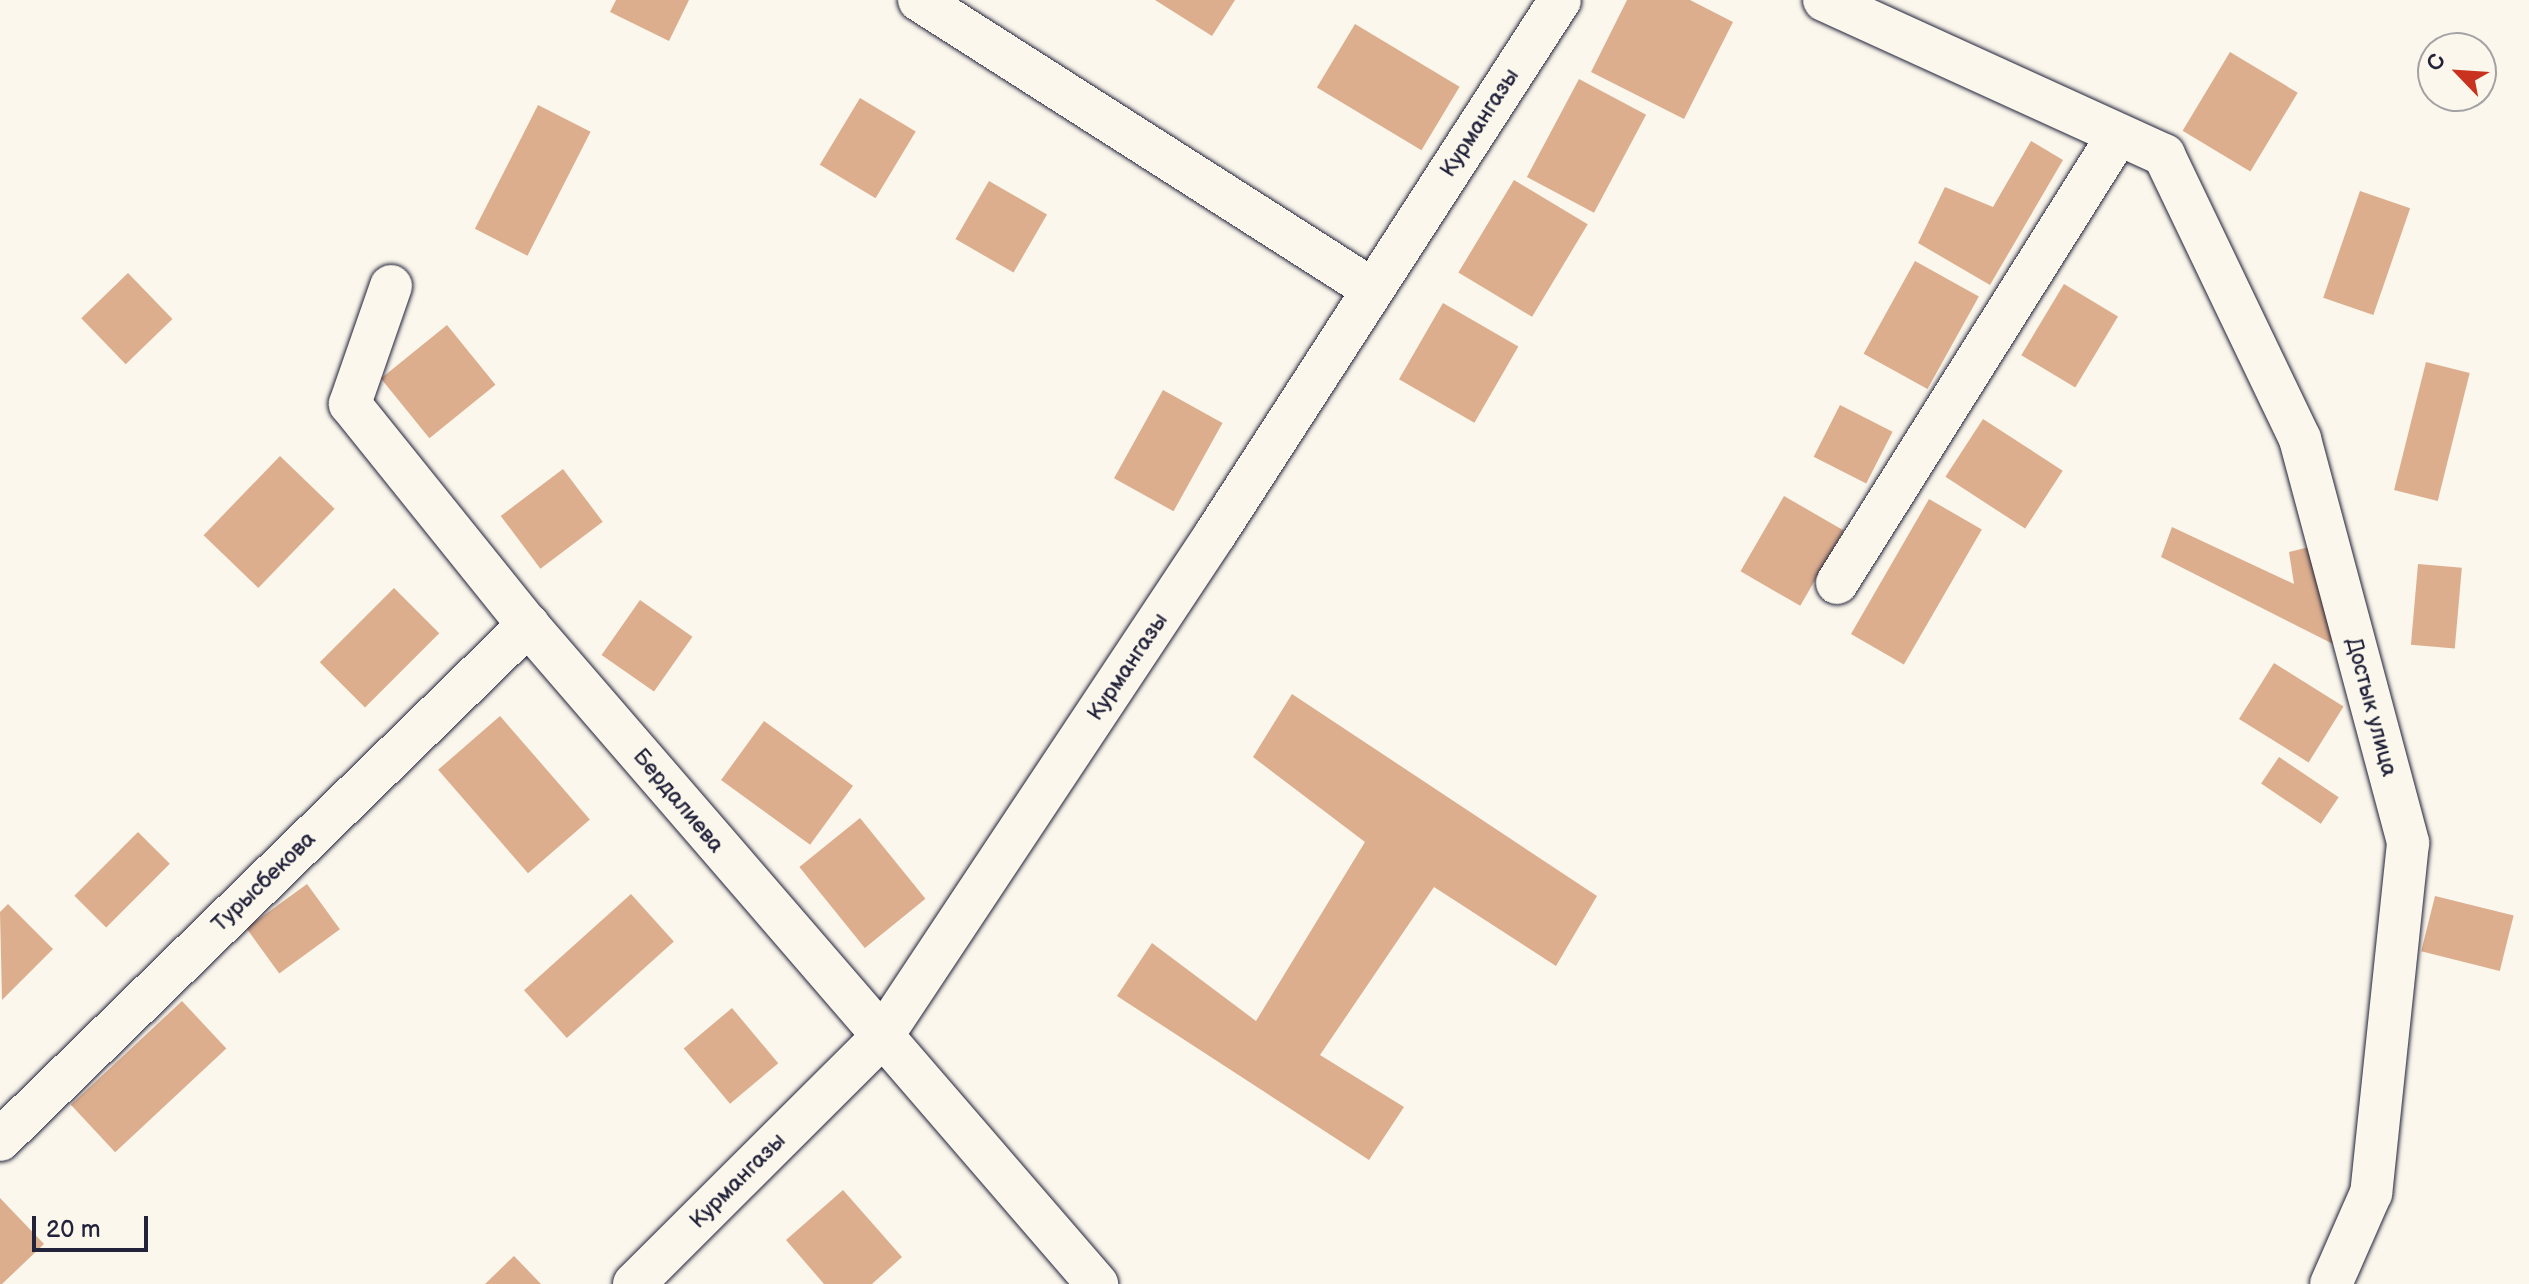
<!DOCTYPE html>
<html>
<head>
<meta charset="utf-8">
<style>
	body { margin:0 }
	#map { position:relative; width:2529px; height:1284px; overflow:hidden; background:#fbf7ec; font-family:"Balsamiq Sans",sans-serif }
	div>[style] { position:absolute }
	.building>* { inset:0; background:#dcae8e; transform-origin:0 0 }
	.roads { filter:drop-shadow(0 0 2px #22223b) drop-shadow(0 0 2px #22223b) }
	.minor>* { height:42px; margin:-21px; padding:0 21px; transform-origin:21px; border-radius:21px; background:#fbf7ec }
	span { translate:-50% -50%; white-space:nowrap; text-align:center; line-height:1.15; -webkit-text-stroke:6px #fbf7ec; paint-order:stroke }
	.street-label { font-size:22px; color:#22223b }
	.north { position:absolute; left:2417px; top:32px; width:80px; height:80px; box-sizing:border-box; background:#fbf7ec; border:2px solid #a4a2a5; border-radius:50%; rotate:295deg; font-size:22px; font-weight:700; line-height:32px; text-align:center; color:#22223b }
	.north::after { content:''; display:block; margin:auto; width:28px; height:36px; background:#c8321e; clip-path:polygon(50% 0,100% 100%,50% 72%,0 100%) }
	.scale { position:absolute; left:32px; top:1216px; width:116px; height:36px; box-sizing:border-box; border:4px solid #22223b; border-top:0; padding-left:10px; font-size:24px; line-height:28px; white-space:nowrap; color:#22223b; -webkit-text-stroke:6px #fbf7ec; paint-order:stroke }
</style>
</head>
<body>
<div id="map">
	<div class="building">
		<i style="clip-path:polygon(616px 0,689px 0,669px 41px,610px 12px)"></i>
		<i style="clip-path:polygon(1155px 0,1235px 0,1212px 36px)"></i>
		<i style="clip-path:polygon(1627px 0,1690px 0,1733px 22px,1684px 119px,1591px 72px)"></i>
		<i style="left:1355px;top:24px;width:122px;height:74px;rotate:31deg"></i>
		<i style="left:2230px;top:52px;width:79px;height:92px;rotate:31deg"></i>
		<i style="left:1579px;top:79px;width:76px;height:111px;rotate:28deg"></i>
		<i style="left:860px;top:98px;width:65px;height:78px;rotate:31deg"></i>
		<i style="left:538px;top:105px;width:59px;height:139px;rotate:27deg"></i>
		<i style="clip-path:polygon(2031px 141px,2063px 160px,1990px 285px,1918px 243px,1945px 187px,1993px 207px)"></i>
		<i style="left:1514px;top:180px;width:86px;height:108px;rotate:31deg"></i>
		<i style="left:989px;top:181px;width:67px;height:67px;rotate:30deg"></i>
		<i style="left:2360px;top:191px;width:53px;height:113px;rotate:19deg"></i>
		<i style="left:1915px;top:261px;width:73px;height:106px;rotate:29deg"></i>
		<i style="left:128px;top:273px;width:64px;height:65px;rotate:46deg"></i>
		<i style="left:2064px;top:284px;width:63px;height:83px;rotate:31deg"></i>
		<i style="left:1443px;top:303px;width:87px;height:88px;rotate:30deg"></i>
		<i style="left:447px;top:325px;width:77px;height:85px;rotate:51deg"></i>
		<i style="left:2426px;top:362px;width:45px;height:132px;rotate:14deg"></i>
		<i style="left:1163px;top:390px;width:68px;height:101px;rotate:29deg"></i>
		<i style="left:1840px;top:405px;width:59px;height:58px;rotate:27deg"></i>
		<i style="left:1983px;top:419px;width:95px;height:69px;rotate:33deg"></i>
		<i style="left:280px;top:456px;width:76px;height:110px;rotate:44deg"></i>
		<i style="left:563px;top:469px;width:66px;height:78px;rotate:53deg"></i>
		<i style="left:1784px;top:496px;width:69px;height:87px;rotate:30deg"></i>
		<i style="left:1929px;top:499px;width:61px;height:156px;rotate:30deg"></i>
		<i style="clip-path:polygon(2172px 527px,2294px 584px,2289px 552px,2313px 546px,2339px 647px,2161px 557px)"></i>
		<i style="left:2418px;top:564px;width:44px;height:81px;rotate:5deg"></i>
		<i style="left:394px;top:588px;width:64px;height:105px;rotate:45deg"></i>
		<i style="left:640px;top:600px;width:64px;height:67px;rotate:35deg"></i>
		<i style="left:2274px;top:663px;width:82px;height:66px;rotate:32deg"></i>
		<i style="clip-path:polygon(1292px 694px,1597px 896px,1556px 966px,1434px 887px,1320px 1055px,1404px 1107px,1369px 1160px,1117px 996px,1152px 943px,1256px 1021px,1365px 842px,1253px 757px)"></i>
		<i style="left:500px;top:716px;width:137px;height:82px;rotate:49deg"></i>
		<i style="left:764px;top:721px;width:110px;height:73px;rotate:36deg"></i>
		<i style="left:2279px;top:757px;width:72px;height:32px;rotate:34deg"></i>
		<i style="left:860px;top:818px;width:104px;height:78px;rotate:51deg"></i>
		<i style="left:138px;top:832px;width:45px;height:90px;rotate:45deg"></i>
		<i style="left:307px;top:884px;width:56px;height:75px;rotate:54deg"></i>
		<i style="left:631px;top:894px;width:64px;height:144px;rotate:48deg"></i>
		<i style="left:2435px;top:896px;width:81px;height:57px;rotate:14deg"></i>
		<i style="clip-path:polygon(8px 904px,53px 949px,2px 1000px,0 912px)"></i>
		<i style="left:182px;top:1001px;width:65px;height:152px;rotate:47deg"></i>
		<i style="left:732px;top:1008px;width:72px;height:63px;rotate:50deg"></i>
		<i style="clip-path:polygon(843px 1190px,902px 1257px,872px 1284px,824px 1284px,786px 1240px)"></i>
		<i style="clip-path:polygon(0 1198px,44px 1244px,2px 1284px,0 1284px)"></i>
		<i style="clip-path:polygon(514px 1256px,541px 1284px,485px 1284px)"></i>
	</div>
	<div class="roads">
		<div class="minor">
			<i style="left:919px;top:0;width:537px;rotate:32.54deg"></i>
			<i style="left:1824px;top:0;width:374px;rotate:24.5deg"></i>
			<i style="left:2164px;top:155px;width:315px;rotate:64.4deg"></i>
			<i style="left:2300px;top:439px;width:418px;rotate:75deg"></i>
			<i style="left:2408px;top:843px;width:352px;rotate:96deg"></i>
			<i style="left:2371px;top:1193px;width:99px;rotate:113.7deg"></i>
			<i style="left:391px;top:286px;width:125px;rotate:109.2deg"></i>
			<i style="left:350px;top:404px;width:284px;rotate:51.2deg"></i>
			<i style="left:528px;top:625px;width:871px;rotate:49.19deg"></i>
			<i style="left:1837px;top:583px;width:529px;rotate:-57.9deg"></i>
			<i style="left:0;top:1140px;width:738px;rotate:-44.29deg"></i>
			<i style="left:634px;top:1284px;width:349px;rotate:-44.9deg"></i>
			<i style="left:881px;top:1038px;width:606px;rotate:-56.44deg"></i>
			<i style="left:1216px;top:533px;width:634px;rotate:-57.16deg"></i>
		</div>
	</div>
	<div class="street-label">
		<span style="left:1480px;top:123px;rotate:-57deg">Курмангазы</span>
		<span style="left:1128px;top:667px;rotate:-56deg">Курмангазы</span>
		<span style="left:2371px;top:707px;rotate:75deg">Достык улица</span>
		<span style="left:678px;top:801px;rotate:50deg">Бердалиева</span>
		<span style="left:264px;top:882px;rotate:-44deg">Турысбекова</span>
		<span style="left:738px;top:1181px;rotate:-45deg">Курмангазы</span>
	</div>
	<div class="north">С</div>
	<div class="scale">20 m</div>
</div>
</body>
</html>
